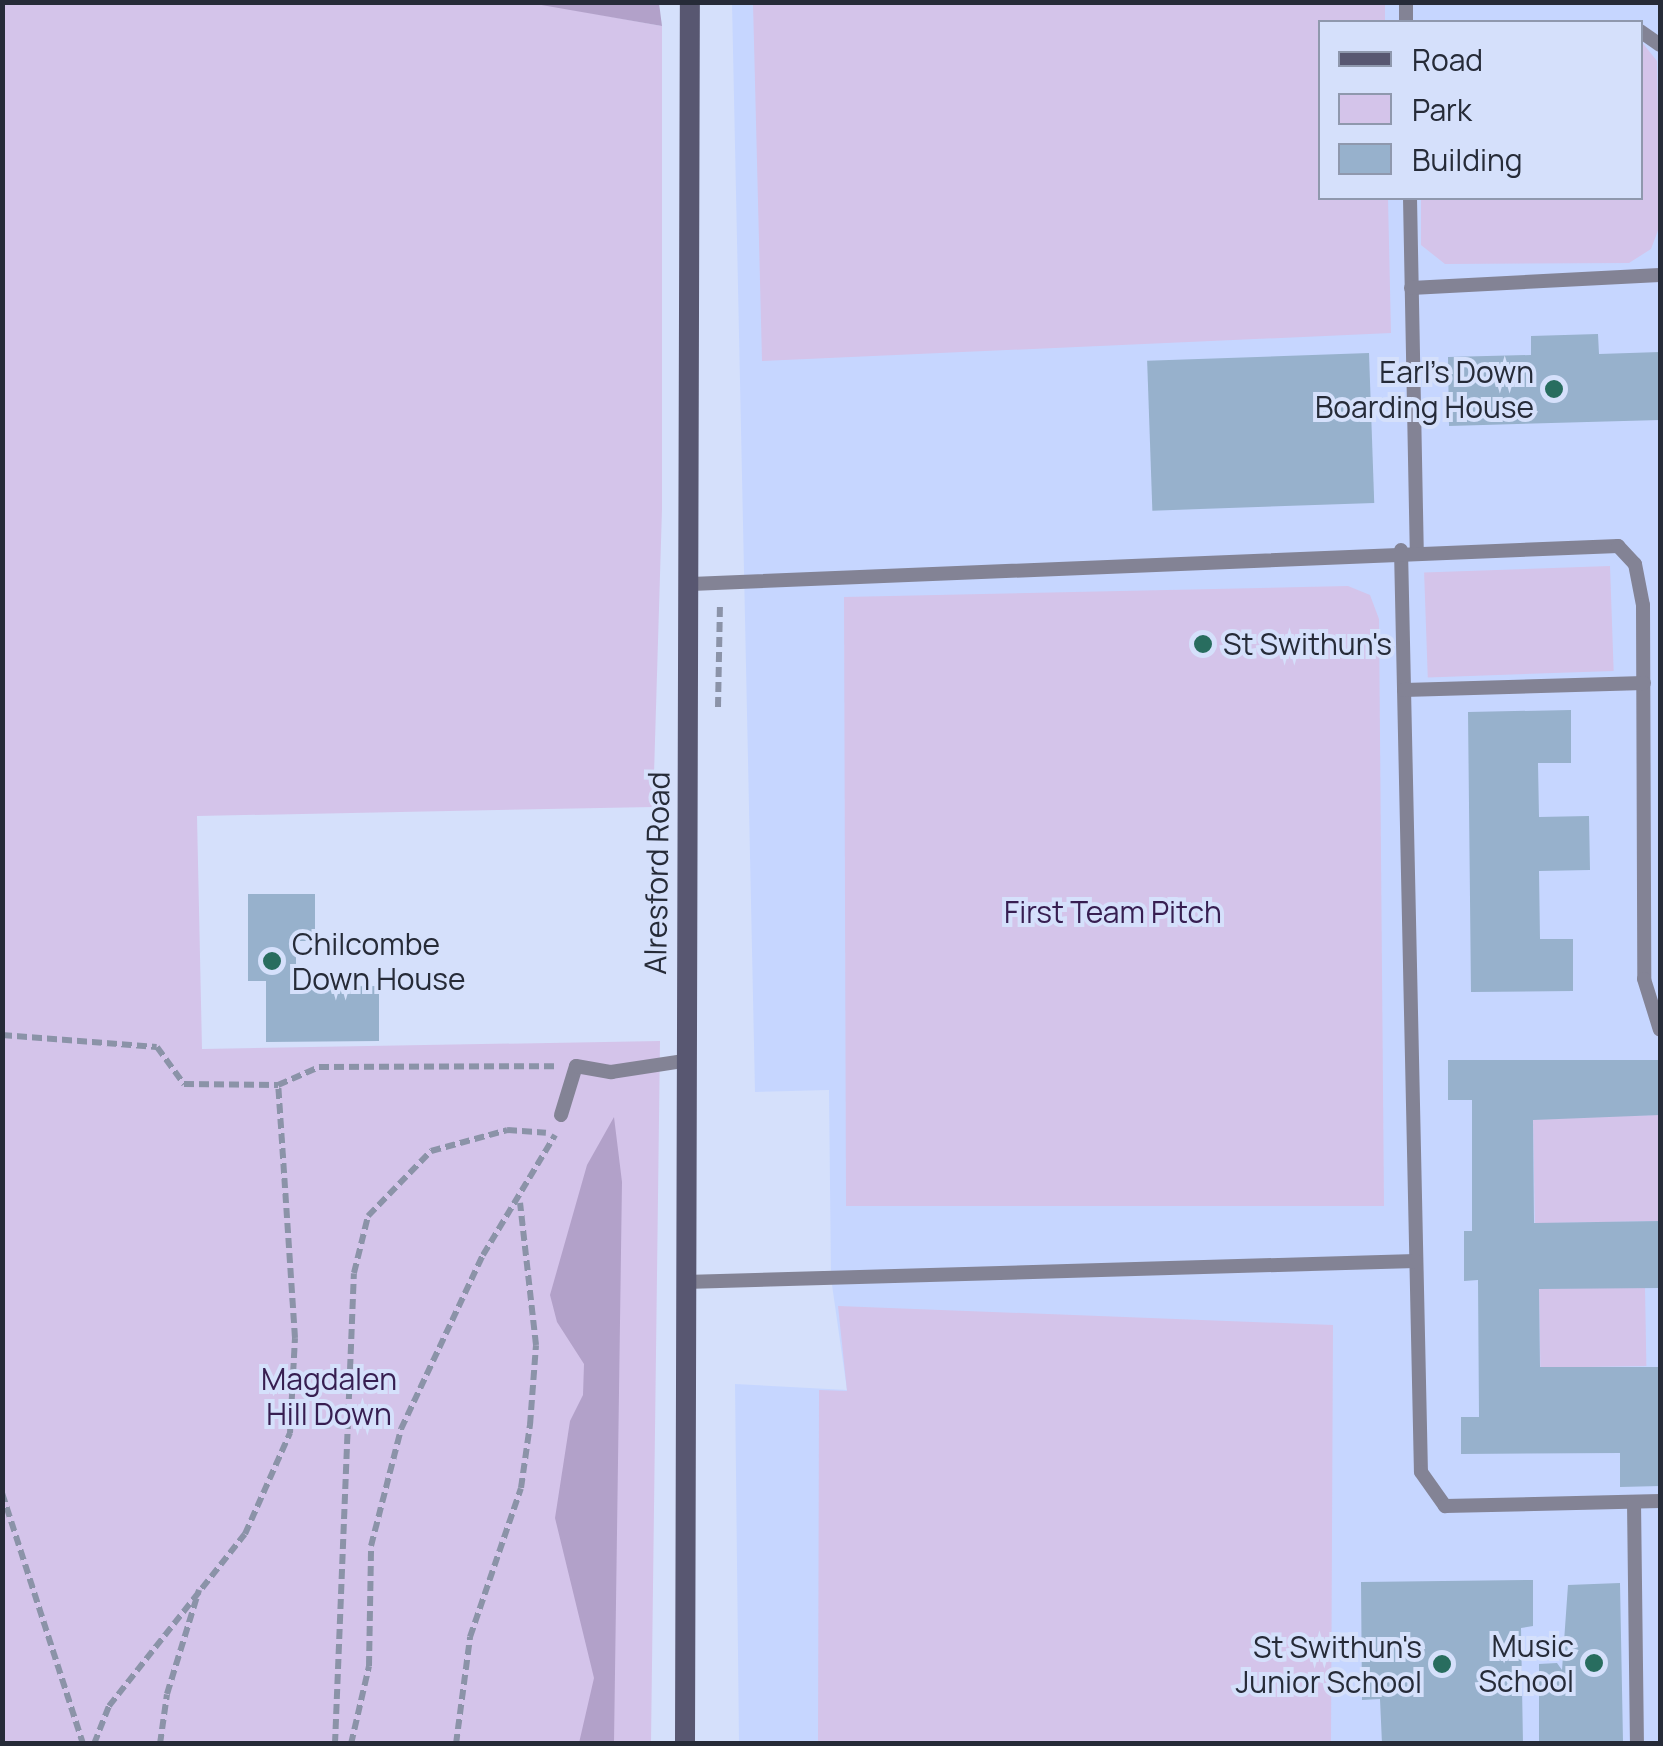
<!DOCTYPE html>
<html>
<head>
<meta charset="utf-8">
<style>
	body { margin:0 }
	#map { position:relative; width:1663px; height:1746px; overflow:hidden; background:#d5e0fb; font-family:Manrope,sans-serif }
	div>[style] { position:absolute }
	.built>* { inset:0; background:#c6d6ff }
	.green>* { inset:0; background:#d4c4ea; transform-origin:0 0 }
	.forest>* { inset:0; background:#b2a1c9 }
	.building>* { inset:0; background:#97b1cc; transform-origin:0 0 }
	.path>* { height:6px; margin-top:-3px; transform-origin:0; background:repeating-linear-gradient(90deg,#8b93a8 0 10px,transparent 0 15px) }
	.lane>* { height:14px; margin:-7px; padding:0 7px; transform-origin:7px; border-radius:7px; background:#838395 }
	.secondary>* { height:20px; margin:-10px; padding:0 10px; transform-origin:10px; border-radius:10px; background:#585771 }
	.dots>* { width:28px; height:28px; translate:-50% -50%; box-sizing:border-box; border:5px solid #d5e0fb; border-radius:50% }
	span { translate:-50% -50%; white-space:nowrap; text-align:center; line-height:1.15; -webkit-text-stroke:8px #d5e0fb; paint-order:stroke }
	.poi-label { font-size:30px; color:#262b38 }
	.right { translate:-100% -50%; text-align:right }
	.left { translate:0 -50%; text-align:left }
	.street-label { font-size:30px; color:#262b38 }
	.park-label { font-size:30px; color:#371e51 }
	.frame { position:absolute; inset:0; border:5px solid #262b38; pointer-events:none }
	.legend { position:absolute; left:1318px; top:20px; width:325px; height:180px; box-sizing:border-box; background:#d5e0fb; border:2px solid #8f98ad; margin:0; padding:12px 18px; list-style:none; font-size:30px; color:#262b38 }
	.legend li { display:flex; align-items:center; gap:20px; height:50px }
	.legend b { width:50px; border:2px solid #8f98ad }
</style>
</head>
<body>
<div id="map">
	<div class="built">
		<i style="clip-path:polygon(evenodd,732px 3px,1660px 3px,1660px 1743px,739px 1743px,735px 1384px,847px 1390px,831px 1278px,829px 1090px,755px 1092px,732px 3px,1320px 22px,1640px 22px,1640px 198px,1320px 198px,1320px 22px)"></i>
	</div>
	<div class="green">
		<i style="clip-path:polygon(530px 2px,662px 26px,662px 509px,653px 807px,197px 816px,202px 1049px,660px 1041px,651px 1743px,3px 1744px,3px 3px)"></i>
		<i style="clip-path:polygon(753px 3px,1385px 3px,1385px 22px,1320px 22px,1320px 198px,1388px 198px,1391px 333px,762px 361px)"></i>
		<i style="clip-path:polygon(1641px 41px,1657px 61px,1660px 225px,1651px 249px,1629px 263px,1445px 264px,1421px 245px,1421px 198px,1640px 198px)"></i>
		<i style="left:1610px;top:566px;width:105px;height:186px;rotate:88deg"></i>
		<i style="clip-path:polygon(1348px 586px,1370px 595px,1379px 619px,1384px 1206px,846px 1206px,844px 597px)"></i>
		<i style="left:1659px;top:1115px;width:106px;height:126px;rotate:89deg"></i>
		<i style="left:1645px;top:1287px;width:79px;height:106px;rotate:89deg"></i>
		<i style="clip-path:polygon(838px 1306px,1333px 1325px,1331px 1743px,818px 1743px,819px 1390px,847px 1391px)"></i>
	</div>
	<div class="forest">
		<i style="clip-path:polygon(530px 3px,659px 3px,662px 26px)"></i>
		<i style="clip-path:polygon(614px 1117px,622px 1182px,614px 1743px,579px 1743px,594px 1678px,555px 1518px,570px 1421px,583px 1395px,584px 1364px,557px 1322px,550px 1295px,587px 1165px)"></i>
	</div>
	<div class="building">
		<i style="clip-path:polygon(1598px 334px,1599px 354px,1660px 352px,1660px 420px,1449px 426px,1448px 357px,1531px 355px,1531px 336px)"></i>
		<i style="left:1369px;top:353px;width:150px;height:222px;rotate:88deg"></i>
		<i style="clip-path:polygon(1571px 710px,1571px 763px,1538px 763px,1539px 817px,1589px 816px,1590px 870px,1539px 871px,1540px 939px,1573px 939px,1573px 991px,1471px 992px,1468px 712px)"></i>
		<i style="clip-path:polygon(248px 894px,315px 894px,315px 941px,296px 941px,296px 987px,379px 986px,379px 1041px,266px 1042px,266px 981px,248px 981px)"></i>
		<i style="clip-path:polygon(1448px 1060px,1660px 1060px,1660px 1115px,1533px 1120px,1534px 1223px,1660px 1221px,1660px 1288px,1539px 1289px,1540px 1367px,1660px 1367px,1660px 1486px,1620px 1487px,1620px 1453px,1461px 1454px,1461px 1417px,1479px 1417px,1478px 1280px,1464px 1281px,1464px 1231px,1472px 1231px,1472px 1100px,1448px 1100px)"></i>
		<i style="clip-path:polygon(1533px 1580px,1533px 1626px,1521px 1628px,1523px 1744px,1382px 1744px,1380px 1699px,1362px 1700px,1361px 1582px)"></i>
		<i style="clip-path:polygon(1620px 1583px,1623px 1742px,1539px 1743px,1539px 1664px,1557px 1663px,1562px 1670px,1568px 1585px)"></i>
	</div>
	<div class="path">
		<i style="left:718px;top:707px;width:103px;rotate:-88.9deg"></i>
		<i style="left:2px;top:1035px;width:155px;rotate:4.4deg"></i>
		<i style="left:157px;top:1047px;width:46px;rotate:53.9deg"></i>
		<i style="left:184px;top:1084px;width:94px;rotate:0.6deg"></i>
		<i style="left:278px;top:1085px;width:45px;rotate:-23.7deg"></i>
		<i style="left:319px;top:1067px;width:236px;rotate:-0.2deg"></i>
		<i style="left:2px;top:1493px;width:264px;rotate:72.1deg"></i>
		<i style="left:94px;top:1744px;width:41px;rotate:-68.5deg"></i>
		<i style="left:109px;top:1706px;width:219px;rotate:-51.7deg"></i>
		<i style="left:245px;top:1534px;width:111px;rotate:-66deg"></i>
		<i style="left:290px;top:1433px;width:95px;rotate:-87deg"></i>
		<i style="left:295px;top:1338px;width:254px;rotate:-93.8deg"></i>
		<i style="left:160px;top:1744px;width:50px;rotate:-82deg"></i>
		<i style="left:167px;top:1694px;width:109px;rotate:-72.9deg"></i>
		<i style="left:335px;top:1744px;width:471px;rotate:-87.7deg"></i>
		<i style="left:354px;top:1273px;width:59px;rotate:-76.2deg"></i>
		<i style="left:368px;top:1216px;width:91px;rotate:-45.9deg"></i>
		<i style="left:431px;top:1151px;width:79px;rotate:-15.4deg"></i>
		<i style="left:507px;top:1130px;width:39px;rotate:4deg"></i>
		<i style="left:351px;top:1744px;width:80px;rotate:-77deg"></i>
		<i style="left:369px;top:1666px;width:120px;rotate:-89deg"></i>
		<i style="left:371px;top:1546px;width:121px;rotate:-75.6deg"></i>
		<i style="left:401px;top:1429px;width:192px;rotate:-64.8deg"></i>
		<i style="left:483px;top:1255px;width:140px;rotate:-59deg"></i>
		<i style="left:456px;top:1744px;width:108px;rotate:-82.5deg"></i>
		<i style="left:470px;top:1637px;width:157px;rotate:-71.1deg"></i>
		<i style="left:521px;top:1488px;width:64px;rotate:-81.9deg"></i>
		<i style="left:530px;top:1425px;width:80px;rotate:-85.7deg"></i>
		<i style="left:536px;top:1345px;width:143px;rotate:-96.4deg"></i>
	</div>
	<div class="lane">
		<i style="left:1406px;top:2px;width:20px;rotate:90deg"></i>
		<i style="left:1640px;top:31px;width:24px;rotate:35deg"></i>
		<i style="left:1410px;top:198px;width:351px;rotate:88.9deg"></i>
		<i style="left:1411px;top:288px;width:249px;rotate:-3deg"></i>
		<i style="left:1401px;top:550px;width:922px;rotate:88.76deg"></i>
		<i style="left:1421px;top:1472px;width:42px;rotate:54.8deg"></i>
		<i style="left:1445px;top:1506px;width:215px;rotate:-1.3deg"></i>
		<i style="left:691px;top:584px;width:928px;rotate:-2.35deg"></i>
		<i style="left:1618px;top:546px;width:25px;rotate:47deg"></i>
		<i style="left:1635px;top:564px;width:42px;rotate:79deg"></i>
		<i style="left:1643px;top:605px;width:374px;rotate:89.8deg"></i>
		<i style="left:1644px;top:979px;width:53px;rotate:72.6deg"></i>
		<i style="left:1404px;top:690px;width:240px;rotate:-1.7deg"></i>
		<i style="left:561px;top:1115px;width:51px;rotate:-73deg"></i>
		<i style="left:576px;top:1066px;width:36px;rotate:10deg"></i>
		<i style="left:611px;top:1072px;width:74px;rotate:-8.6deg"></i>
		<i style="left:685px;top:1282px;width:731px;rotate:-1.65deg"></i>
		<i style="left:1634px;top:1502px;width:242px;rotate:89.3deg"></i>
	</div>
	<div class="secondary">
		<i style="left:685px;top:1744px;width:1742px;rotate:-89.84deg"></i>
	</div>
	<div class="dots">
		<i style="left:1554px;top:389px;background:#286d5f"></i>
		<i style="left:1203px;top:644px;background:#286d5f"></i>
		<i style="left:272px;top:961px;background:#286d5f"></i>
		<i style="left:1594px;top:1663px;background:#286d5f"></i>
		<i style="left:1442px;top:1664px;background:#286d5f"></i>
	</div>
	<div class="poi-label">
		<span class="right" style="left:1534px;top:389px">Earl's Down<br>Boarding House</span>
		<span class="left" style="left:1223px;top:644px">St Swithun's</span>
		<span class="left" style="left:292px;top:961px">Chilcombe<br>Down House</span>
		<span class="right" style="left:1574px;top:1663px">Music<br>School</span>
		<span class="right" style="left:1422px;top:1664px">St Swithun's<br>Junior School</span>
	</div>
	<div class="street-label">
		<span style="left:657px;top:873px;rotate:-89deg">Alresford Road</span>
	</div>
	<div class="park-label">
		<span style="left:1113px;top:912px">First Team Pitch</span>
		<span style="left:329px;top:1396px">Magdalen<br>Hill Down</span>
	</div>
	<div class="frame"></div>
	<ul class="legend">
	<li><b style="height:12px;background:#585771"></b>Road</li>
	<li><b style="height:28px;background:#d4c4ea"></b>Park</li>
	<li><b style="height:28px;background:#97b1cc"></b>Building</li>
	</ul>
</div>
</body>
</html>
